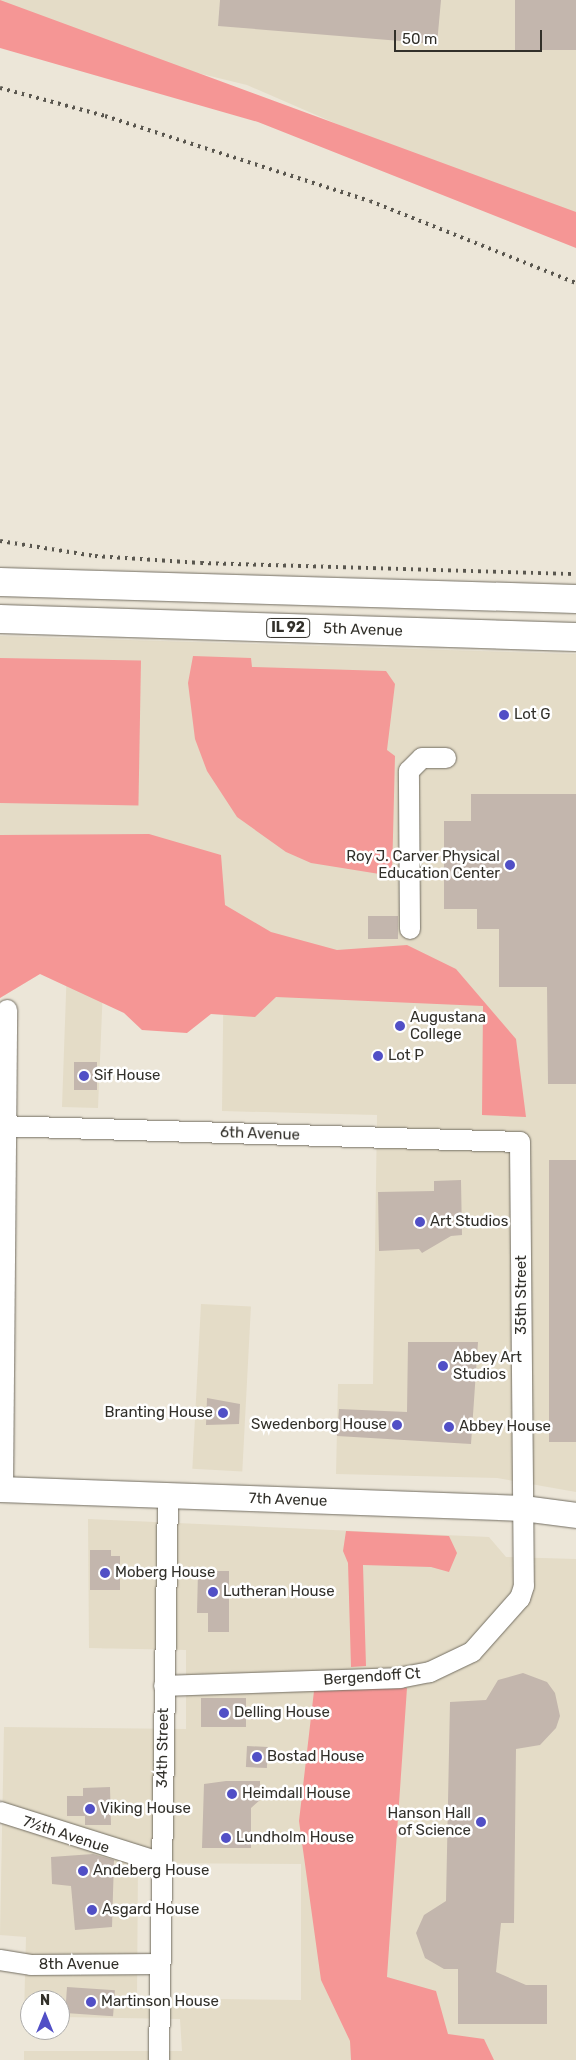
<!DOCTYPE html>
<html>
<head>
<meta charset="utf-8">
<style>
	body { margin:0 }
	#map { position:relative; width:576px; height:2060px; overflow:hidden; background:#ece6d8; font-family:Rubik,sans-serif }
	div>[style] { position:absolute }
	.built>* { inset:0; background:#e4dcc7; transform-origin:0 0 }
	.green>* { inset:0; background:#f49997; transform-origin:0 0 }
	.forest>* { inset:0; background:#f59695 }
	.building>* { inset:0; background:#c3b6ad; transform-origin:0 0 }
	.roads { filter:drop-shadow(0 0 1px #736e62) drop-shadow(0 0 1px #736e62) }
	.minor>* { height:20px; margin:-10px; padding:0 10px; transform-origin:10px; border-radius:10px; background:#fff }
	.tertiary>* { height:25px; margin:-12.5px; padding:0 12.5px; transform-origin:12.5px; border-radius:12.5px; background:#fff }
	.primary>* { height:28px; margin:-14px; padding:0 14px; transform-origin:14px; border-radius:14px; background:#fff }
	.rail>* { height:4px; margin-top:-2px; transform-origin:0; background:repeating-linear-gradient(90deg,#5a574f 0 2.5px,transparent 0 7.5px) }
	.dots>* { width:14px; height:14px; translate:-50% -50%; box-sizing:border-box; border:2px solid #fff; border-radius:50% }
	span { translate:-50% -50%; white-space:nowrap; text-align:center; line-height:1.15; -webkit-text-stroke:5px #fff; paint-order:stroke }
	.shield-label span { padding:1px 4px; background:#fff; border:1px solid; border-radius:4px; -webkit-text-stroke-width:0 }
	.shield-label { font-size:14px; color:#32302a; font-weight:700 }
	.street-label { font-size:15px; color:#32302a }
	.poi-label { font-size:15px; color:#32302a }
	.left { translate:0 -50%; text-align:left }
	.right { translate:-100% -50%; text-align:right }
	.north { position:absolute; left:20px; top:1990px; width:50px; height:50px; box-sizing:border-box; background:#fff; border:1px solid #adacaa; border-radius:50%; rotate:0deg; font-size:14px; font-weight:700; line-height:20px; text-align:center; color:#32302a }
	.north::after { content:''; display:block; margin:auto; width:18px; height:22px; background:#514fc6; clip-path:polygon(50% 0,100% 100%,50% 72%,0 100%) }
	.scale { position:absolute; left:394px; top:30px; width:148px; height:22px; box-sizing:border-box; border:2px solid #32302a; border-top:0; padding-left:6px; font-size:15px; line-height:18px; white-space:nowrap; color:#32302a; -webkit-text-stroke:4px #fff; paint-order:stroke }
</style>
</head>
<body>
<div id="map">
	<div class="built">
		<i style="clip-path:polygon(0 0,576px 0,576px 228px,247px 85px,41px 35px)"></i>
		<i style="clip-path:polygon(0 636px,576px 654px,576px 1492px,497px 1478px,336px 1474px,338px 1384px,373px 1384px,377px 1115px,222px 1111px,224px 945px,105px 939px,98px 1108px,62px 1107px,68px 937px,0 935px)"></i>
		<i style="left:201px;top:1304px;width:50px;height:165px;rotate:3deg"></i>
		<i style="clip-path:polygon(evenodd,88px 1519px,489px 1537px,506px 1557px,576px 1559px,576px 2060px,24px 2060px,24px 2051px,182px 2051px,180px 2019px,60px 2017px,60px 2000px,30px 2000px,30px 2016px,24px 2016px,26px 1937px,0 1935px,4px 1727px,186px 1729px,186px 1650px,89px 1648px,88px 1519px,138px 1863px,301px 1864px,301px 2000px,137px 1998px,138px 1863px)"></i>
	</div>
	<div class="green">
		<i style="clip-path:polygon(193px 656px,251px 658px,252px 667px,386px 671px,395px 684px,387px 750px,395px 756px,392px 876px,311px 863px,286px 852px,237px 817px,207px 771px,195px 739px,188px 683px)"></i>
		<i style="left:0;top:658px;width:141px;height:145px;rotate:1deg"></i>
	</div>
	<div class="forest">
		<i style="clip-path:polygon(0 0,576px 212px,576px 248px,258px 122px,0 48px)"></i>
		<i style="clip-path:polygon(149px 834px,221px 855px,225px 905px,271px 932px,337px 950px,407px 945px,456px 969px,516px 1039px,526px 1117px,482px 1115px,483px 1006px,276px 997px,255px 1017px,211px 1014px,187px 1033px,142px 1030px,124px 1013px,40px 974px,0 998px,0 835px)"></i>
		<i style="clip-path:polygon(346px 1531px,449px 1536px,457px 1553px,449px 1572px,431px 1567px,363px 1565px,366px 1666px,351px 1667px,348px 1563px,343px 1551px)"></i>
		<i style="clip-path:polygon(407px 1688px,387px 1977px,436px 1991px,448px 2034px,484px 2039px,494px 2060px,351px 2060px,350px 2041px,321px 1980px,299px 1821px,314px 1691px)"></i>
	</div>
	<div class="building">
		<i style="clip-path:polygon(220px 0,441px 0,437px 44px,218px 26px)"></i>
		<i style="left:515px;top:0;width:61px;height:50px"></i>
		<i style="clip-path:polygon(471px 794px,576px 794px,576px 1084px,548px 1084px,547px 987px,499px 987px,499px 929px,477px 929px,477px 909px,444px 909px,444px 821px,471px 821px)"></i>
		<i style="left:368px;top:916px;width:30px;height:23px"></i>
		<i style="left:74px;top:1062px;width:23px;height:28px"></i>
		<i style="left:549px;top:1160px;width:27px;height:282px"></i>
		<i style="clip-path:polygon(461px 1180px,462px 1235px,451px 1236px,422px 1253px,419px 1249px,379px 1251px,378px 1192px,434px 1191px,434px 1181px)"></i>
		<i style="clip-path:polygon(408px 1342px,478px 1342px,471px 1444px,337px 1436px,339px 1409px,407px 1412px)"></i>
		<i style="clip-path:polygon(207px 1398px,240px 1404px,239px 1424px,206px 1425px)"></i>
		<i style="clip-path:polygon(90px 1550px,111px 1550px,111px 1556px,120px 1556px,120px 1590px,90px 1590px)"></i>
		<i style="clip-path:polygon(198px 1571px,229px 1571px,229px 1632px,208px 1632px,208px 1613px,197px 1613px)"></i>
		<i style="clip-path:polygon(523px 1673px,547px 1682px,555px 1693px,560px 1716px,556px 1728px,540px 1745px,516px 1749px,514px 1923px,501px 1923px,496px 1972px,526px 1985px,547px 1985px,547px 2024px,458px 2024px,458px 1969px,444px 1969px,425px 1958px,416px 1933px,424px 1915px,446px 1901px,450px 1702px,486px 1700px,498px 1680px)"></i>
		<i style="left:201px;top:1698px;width:45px;height:29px"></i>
		<i style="left:247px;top:1746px;width:21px;height:21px;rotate:3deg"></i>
		<i style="clip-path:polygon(226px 1781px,260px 1781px,260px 1800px,251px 1808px,251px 1848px,202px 1848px,204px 1784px)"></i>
		<i style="clip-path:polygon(110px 1787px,111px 1825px,85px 1825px,85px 1816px,67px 1816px,67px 1796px,83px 1796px,83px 1788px)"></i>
		<i style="clip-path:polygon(93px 1854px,114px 1860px,112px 1927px,75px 1930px,71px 1886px,52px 1884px,51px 1857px)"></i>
		<i style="left:67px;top:1987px;width:48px;height:26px;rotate:4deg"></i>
	</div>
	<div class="roads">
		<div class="minor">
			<i style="left:410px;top:929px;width:158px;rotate:-90.4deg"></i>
			<i style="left:409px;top:771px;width:18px;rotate:-45deg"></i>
			<i style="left:422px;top:758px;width:24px"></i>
			<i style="left:0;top:1126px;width:520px;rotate:1.76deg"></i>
			<i style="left:520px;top:1142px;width:444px;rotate:89.5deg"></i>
			<i style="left:524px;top:1586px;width:13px;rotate:108deg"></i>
			<i style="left:520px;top:1598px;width:72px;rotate:131.6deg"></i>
			<i style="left:472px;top:1652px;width:47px;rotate:154.5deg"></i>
			<i style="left:430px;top:1672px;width:31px;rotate:169deg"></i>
			<i style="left:400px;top:1678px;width:236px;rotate:178.1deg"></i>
			<i style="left:3px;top:1489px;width:479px;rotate:-89.5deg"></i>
			<i style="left:0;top:1812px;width:170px;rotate:17.5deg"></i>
			<i style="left:0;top:1960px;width:31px;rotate:9deg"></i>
			<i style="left:31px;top:1965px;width:128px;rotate:-0.4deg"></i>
			<i style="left:159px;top:2060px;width:564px;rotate:-89.09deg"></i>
		</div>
		<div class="tertiary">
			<i style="left:0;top:1489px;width:523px;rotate:2.08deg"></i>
			<i style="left:523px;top:1508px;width:53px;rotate:7.5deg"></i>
		</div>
		<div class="primary">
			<i style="left:0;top:582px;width:576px;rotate:1.69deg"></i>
			<i style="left:0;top:619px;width:576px;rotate:1.79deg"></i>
		</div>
	</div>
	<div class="rail">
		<i style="left:0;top:88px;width:109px;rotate:14.9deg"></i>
		<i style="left:105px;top:116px;width:278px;rotate:17.8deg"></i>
		<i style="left:370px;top:201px;width:222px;rotate:21.7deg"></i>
		<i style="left:0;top:541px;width:96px;rotate:9deg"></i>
		<i style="left:95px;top:556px;width:106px;rotate:3.8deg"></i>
		<i style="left:201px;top:563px;width:375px;rotate:1.7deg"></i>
	</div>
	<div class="dots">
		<i style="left:504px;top:715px;background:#514fc6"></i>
		<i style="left:510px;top:865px;background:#514fc6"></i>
		<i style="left:400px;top:1026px;background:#514fc6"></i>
		<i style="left:378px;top:1056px;background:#514fc6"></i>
		<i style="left:84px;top:1076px;background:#514fc6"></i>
		<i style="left:420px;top:1222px;background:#514fc6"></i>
		<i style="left:443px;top:1366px;background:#514fc6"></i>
		<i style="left:223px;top:1413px;background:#514fc6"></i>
		<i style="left:397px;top:1425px;background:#514fc6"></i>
		<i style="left:449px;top:1427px;background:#514fc6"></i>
		<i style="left:105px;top:1573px;background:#514fc6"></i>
		<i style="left:213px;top:1592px;background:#514fc6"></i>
		<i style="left:224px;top:1713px;background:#514fc6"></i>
		<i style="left:257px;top:1757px;background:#514fc6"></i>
		<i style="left:232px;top:1794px;background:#514fc6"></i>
		<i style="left:90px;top:1809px;background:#514fc6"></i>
		<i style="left:481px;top:1822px;background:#514fc6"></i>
		<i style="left:226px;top:1838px;background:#514fc6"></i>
		<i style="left:83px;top:1871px;background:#514fc6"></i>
		<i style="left:92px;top:1910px;background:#514fc6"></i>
		<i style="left:91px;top:2002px;background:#514fc6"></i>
	</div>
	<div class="shield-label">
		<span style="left:288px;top:628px">IL 92</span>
	</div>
	<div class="street-label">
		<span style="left:363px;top:630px;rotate:2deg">5th Avenue</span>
		<span style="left:260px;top:1134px;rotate:2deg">6th Avenue</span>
		<span style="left:522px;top:1295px;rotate:-90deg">35th Street</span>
		<span style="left:288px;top:1500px;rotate:2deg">7th Avenue</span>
		<span style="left:372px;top:1677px;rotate:-4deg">Bergendoff Ct</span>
		<span style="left:163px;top:1748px;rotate:-89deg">34th Street</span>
		<span style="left:66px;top:1835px;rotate:18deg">7½th Avenue</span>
		<span style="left:79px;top:1965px">8th Avenue</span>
	</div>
	<div class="poi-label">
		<span class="left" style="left:514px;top:715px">Lot G</span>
		<span class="right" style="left:500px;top:865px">Roy J. Carver Physical<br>Education Center</span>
		<span class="left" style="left:410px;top:1026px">Augustana<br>College</span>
		<span class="left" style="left:388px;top:1056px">Lot P</span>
		<span class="left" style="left:94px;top:1076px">Sif House</span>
		<span class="left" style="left:430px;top:1222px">Art Studios</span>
		<span class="left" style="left:453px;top:1366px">Abbey Art<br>Studios</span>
		<span class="right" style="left:213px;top:1413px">Branting House</span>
		<span class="right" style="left:387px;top:1425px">Swedenborg House</span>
		<span class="left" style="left:459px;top:1427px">Abbey House</span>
		<span class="left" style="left:115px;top:1573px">Moberg House</span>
		<span class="left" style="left:223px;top:1592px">Lutheran House</span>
		<span class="left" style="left:234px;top:1713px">Delling House</span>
		<span class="left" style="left:267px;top:1757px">Bostad House</span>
		<span class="left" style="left:242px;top:1794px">Heimdall House</span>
		<span class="left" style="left:100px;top:1809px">Viking House</span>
		<span class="right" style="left:471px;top:1822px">Hanson Hall<br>of Science</span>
		<span class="left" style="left:236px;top:1838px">Lundholm House</span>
		<span class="left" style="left:93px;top:1871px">Andeberg House</span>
		<span class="left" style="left:102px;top:1910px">Asgard House</span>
		<span class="left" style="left:101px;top:2002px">Martinson House</span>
	</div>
	<div class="north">N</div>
	<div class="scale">50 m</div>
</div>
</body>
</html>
